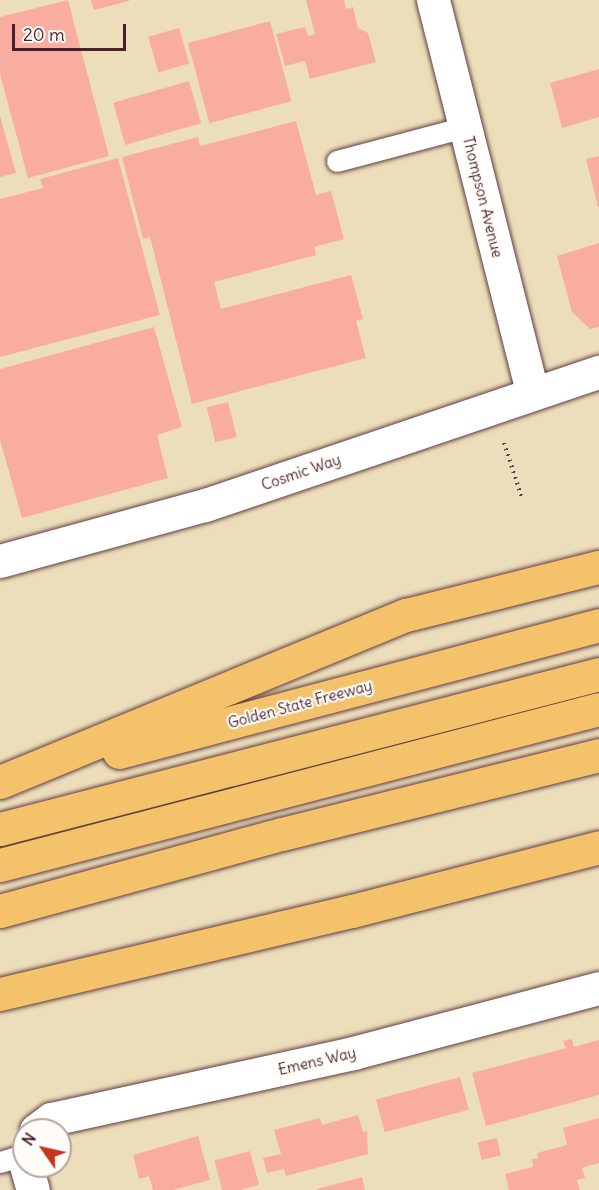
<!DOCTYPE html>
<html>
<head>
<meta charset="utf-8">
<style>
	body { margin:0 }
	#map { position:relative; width:599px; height:1190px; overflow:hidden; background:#eddebb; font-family:Delius,sans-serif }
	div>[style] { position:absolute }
	.building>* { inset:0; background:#f9ada1; transform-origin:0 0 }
	.path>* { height:4px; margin-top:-2px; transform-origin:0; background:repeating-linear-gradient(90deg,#623c41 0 1.5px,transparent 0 6px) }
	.roads { filter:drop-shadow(0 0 2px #623c41) drop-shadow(0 0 2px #623c41) }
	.service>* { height:21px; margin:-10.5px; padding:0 10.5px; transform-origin:10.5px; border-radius:10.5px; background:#fff }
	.minor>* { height:33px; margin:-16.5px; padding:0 16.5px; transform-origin:16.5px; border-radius:16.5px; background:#fff }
	.motorway>* { height:33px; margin:-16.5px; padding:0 16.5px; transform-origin:16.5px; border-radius:16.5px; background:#f3c26a }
	span { translate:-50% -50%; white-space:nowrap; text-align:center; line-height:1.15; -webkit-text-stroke:4.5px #fdfcf7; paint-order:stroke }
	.street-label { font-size:15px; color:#4a1f2b }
	.north { position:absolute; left:12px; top:1118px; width:60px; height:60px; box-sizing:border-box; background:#fdfcf7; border:2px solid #b5a4a5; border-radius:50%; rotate:304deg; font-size:16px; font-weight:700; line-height:24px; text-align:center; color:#4a1f2b }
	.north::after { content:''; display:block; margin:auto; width:21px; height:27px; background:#c8321e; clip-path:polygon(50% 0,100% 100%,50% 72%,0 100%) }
	.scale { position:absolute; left:12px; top:24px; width:114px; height:27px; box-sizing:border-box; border:3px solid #4a1f2b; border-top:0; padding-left:8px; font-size:18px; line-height:21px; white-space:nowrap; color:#4a1f2b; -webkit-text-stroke:4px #fdfcf7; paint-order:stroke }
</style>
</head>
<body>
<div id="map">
	<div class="building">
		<i style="clip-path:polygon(68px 0,109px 156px,28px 178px,0 74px,0 17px)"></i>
		<i style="clip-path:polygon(91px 0,129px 0,129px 1px,94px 10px)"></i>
		<i style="clip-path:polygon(306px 0,344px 0,346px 9px,353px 7px,358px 28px,368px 33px,376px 62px,310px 79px,305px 61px,285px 66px,276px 34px,305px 27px,308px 36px,315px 34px)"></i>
		<i style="left:270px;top:21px;width:83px;height:85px;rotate:75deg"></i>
		<i style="left:179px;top:28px;width:37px;height:32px;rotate:74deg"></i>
		<i style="clip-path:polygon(599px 69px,599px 117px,562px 128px,550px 83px)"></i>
		<i style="left:189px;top:81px;width:44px;height:79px;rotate:74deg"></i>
		<i style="clip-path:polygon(0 116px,16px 173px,0 177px)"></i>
		<i style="clip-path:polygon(296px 121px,316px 195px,331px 191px,344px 239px,314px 247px,316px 255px,214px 282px,221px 309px,351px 275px,363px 319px,356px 321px,366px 358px,192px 404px,150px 237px,143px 239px,122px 157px,198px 137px,200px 146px)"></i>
		<i style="clip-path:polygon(599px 156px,599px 207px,598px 207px,586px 159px)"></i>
		<i style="clip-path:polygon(118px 158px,160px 315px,0 357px,0 199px,43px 188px,40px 179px)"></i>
		<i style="clip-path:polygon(599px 243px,599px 327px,590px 329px,572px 312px,557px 256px)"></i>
		<i style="clip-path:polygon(154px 327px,182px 427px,157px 435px,168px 478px,22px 518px,0 440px,0 369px)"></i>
		<i style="left:228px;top:402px;width:36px;height:22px;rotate:76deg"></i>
		<i style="clip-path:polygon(572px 1039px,574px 1047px,599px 1040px,599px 1095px,486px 1126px,472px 1073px,566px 1048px,563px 1041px)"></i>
		<i style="left:460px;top:1077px;width:34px;height:87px;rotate:75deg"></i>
		<i style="clip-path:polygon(358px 1115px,363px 1132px,367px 1131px,368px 1154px,286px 1176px,284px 1169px,267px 1173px,263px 1158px,281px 1154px,274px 1130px,320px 1118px,322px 1125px)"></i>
		<i style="clip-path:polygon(599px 1118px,599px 1163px,582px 1168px,585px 1178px,577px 1180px,580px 1190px,509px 1190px,505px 1174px,533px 1167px,532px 1159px,538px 1158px,537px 1153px,567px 1145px,563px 1128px)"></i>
		<i style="clip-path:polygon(198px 1136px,210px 1180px,173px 1190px,153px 1190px,149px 1176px,139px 1179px,133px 1155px)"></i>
		<i style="left:497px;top:1138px;width:18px;height:20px;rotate:77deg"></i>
		<i style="left:250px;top:1151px;width:35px;height:37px;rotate:75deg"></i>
		<i style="clip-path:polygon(362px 1177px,365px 1190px,317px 1190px,317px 1189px)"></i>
	</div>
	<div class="path">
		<i style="left:504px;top:443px;width:58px;rotate:71.9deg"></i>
	</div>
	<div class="roads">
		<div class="service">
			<i style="left:337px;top:161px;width:132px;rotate:-14.9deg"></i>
			<i style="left:0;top:1162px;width:24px;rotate:-17deg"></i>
		</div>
		<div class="minor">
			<i style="left:433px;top:0;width:406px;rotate:75.8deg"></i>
			<i style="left:0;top:561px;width:213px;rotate:-15.3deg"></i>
			<i style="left:205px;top:505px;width:416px;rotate:-18.7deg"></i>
			<i style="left:36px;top:1130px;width:19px;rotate:-36deg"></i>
			<i style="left:51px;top:1119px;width:309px;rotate:-12.3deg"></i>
			<i style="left:353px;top:1053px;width:254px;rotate:-14.8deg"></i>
			<i style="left:26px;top:1166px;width:25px;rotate:74deg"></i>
		</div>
		<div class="motorway">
			<i style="left:119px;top:752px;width:497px;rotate:-14.8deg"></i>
			<i style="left:0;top:782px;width:439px;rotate:-22.4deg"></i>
			<i style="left:406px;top:615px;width:199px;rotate:-14deg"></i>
			<i style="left:0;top:829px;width:619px;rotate:-14.51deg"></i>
			<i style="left:0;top:865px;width:619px;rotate:-14.6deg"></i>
			<i style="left:0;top:911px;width:292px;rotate:-15.3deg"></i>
			<i style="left:282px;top:834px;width:327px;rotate:-14deg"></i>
			<i style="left:0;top:994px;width:362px;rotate:-13.3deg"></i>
			<i style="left:352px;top:911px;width:255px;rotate:-14.5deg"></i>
		</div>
	</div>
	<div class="street-label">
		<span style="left:483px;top:197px;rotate:76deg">Thompson Avenue</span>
		<span style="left:301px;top:472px;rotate:-19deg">Cosmic Way</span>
		<span style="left:300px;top:704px;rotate:-15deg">Golden State Freeway</span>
		<span style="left:317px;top:1061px;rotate:-13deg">Emens Way</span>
	</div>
	<div class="north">N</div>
	<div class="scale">20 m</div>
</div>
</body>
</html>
